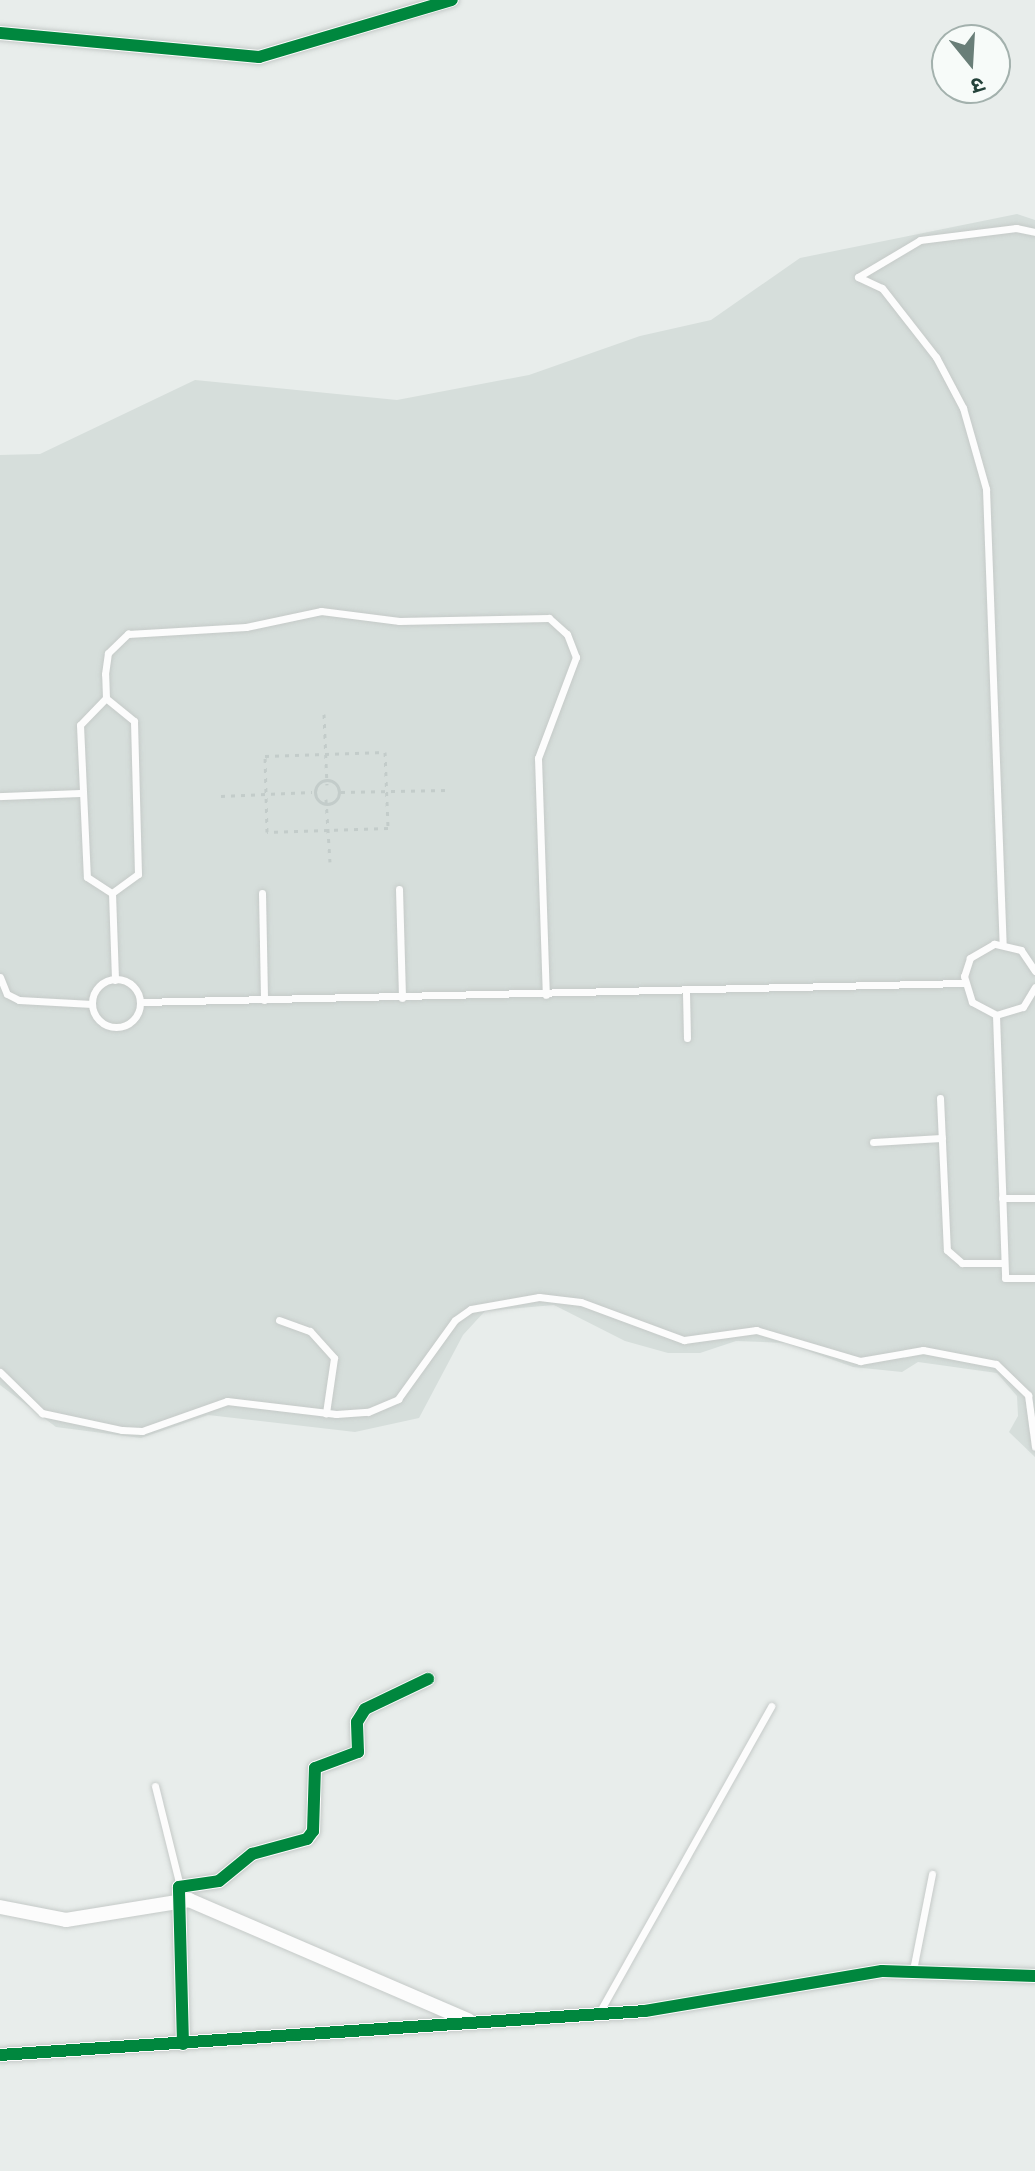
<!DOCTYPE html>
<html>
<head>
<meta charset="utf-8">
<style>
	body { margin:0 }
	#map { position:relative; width:1035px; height:2171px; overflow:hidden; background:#e8edeb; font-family:Karla,"Noto Sans Devanagari",sans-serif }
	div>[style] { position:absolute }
	.built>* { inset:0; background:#d6dedb }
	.path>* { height:3px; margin-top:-1.5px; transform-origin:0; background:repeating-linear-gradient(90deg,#c3ccca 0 4px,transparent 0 10px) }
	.path>.ring { margin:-1.5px; padding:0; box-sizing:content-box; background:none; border:3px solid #c3ccca; border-radius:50% }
	.roads { filter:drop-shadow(0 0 2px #c5cac8) drop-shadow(0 0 2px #c5cac8) }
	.service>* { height:7px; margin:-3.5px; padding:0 3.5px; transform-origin:3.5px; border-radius:3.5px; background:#fcfcfc }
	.service>.ring { margin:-3.5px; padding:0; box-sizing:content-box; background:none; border:7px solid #fcfcfc; border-radius:50% }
	.minor>* { height:14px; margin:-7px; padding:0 7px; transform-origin:7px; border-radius:7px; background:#fcfcfc }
	.cycleway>* { height:12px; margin:-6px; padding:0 6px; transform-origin:6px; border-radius:6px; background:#00873e }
	span { translate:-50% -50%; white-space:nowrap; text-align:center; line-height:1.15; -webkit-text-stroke:6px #f7fbf9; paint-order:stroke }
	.north { position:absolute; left:931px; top:24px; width:80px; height:80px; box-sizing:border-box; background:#f7fbf9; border:2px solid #a3b1ad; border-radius:50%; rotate:162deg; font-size:22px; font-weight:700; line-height:32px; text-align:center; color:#24423a }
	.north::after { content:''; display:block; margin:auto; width:28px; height:36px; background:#697e78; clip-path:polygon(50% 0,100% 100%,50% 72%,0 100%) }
</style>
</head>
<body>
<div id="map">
	<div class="built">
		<i style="clip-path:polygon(1017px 214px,1035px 220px,1035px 1457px,1009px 1432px,1018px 1416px,1017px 1396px,997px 1373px,918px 1362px,902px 1372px,853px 1367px,786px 1343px,736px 1341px,700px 1353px,668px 1353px,625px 1341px,554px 1305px,485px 1311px,463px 1335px,419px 1418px,355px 1432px,208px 1415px,141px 1438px,56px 1427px,0 1385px,0 455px,40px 454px,195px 380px,397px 400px,529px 375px,640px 336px,711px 320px,800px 258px)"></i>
	</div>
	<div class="path">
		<i style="left:324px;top:714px;width:71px;rotate:87.6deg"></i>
		<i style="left:385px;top:752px;width:76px;rotate:87.7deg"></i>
		<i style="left:388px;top:828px;width:121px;rotate:178.1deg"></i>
		<i style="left:267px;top:832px;width:76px;rotate:-91.5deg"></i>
		<i style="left:265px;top:756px;width:120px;rotate:-1.9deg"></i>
		<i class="ring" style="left:315px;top:780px;width:21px;height:21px"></i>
		<i style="left:341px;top:792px;width:106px;rotate:-1.1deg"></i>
		<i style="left:221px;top:796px;width:91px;rotate:-2.5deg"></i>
		<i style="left:326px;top:799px;width:63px;rotate:86.4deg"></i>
	</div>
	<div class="roads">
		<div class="service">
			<i style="left:858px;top:277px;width:26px;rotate:25deg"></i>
			<i style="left:882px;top:288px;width:88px;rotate:52deg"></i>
			<i style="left:936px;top:357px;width:58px;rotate:62.1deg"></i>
			<i style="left:963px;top:408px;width:84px;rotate:74.1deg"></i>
			<i style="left:986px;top:489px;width:454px;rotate:87.9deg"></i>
			<i style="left:858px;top:277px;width:72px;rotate:-30.8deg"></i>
			<i style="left:920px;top:240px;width:97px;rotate:-7.1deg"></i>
			<i style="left:1016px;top:228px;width:19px;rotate:12deg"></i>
			<i style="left:106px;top:698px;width:37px;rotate:134deg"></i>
			<i style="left:80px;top:725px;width:152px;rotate:87.4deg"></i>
			<i style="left:87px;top:877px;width:30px;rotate:33deg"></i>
			<i style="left:0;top:796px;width:83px;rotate:-2.1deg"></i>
			<i style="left:399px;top:889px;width:109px;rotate:88.4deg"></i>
			<i style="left:112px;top:893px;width:32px;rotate:-36deg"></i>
			<i style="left:138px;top:874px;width:153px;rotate:-91.5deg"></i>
			<i style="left:134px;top:721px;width:36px;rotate:-141deg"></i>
			<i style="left:106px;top:698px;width:24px;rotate:-92deg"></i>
			<i style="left:105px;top:674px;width:21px;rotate:-82deg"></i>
			<i style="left:108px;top:653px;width:28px;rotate:-44deg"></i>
			<i style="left:128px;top:634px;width:118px;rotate:-3.4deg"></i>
			<i style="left:246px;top:627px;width:77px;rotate:-12deg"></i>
			<i style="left:321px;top:611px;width:79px;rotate:7.3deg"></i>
			<i style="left:399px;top:621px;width:150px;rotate:-1.1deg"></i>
			<i style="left:549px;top:618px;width:24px;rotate:42deg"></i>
			<i style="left:567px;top:634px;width:25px;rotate:69deg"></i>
			<i style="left:576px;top:657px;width:108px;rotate:110.6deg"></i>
			<i style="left:538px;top:758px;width:237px;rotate:88.1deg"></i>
			<i style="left:112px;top:893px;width:87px;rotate:88deg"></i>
			<i style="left:262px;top:893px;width:107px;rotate:88.9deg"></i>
			<i style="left:1035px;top:971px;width:25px;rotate:-124deg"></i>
			<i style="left:1021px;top:950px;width:28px;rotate:-167deg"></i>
			<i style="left:994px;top:944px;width:28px;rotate:150deg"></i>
			<i style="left:970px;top:958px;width:19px;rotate:108deg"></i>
			<i style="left:964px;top:976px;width:27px;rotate:73deg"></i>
			<i style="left:972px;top:1002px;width:27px;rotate:28deg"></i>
			<i style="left:996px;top:1015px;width:28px;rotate:-17deg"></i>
			<i style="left:1023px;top:1007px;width:23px;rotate:-59deg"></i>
			<i style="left:0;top:977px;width:18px;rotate:68deg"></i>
			<i style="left:7px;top:994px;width:13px;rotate:27deg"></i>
			<i style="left:19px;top:1000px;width:73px;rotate:3.1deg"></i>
			<i class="ring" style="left:92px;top:979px;width:41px;height:41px"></i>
			<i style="left:686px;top:992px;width:46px;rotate:88.8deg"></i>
			<i style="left:140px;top:1002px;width:824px;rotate:-1.32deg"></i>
			<i style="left:996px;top:1015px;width:263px;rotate:88deg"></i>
			<i style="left:1005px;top:1278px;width:30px"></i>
			<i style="left:940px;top:1098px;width:152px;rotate:87.4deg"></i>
			<i style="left:947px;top:1250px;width:20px;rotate:41deg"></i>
			<i style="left:962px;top:1263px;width:42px"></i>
			<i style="left:873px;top:1142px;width:69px;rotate:-3.3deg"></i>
			<i style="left:1002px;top:1198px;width:33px"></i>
			<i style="left:279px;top:1320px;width:33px;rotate:20deg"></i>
			<i style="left:310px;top:1331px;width:36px;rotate:48deg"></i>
			<i style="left:334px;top:1358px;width:56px;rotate:98.3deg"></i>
			<i style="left:0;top:1372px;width:59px;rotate:44.3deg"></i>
			<i style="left:42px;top:1413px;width:82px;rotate:12deg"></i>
			<i style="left:122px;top:1430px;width:20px;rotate:3deg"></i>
			<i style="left:142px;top:1431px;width:90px;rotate:-19.4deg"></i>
			<i style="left:227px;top:1401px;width:110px;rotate:6.8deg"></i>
			<i style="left:336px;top:1414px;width:32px;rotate:-4deg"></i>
			<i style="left:368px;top:1412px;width:33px;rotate:-23deg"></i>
			<i style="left:398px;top:1399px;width:97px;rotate:-54.2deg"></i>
			<i style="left:455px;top:1320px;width:19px;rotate:-35deg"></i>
			<i style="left:471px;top:1309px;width:69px;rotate:-10deg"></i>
			<i style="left:539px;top:1297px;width:42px;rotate:6.8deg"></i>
			<i style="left:581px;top:1302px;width:110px;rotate:20.3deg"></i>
			<i style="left:684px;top:1340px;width:73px;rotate:-7.9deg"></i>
			<i style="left:756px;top:1330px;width:109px;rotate:16.6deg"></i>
			<i style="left:860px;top:1361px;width:64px;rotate:-9.9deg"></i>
			<i style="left:923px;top:1350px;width:74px;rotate:10.9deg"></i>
			<i style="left:996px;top:1364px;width:45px;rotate:44.1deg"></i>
			<i style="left:1028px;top:1395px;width:52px;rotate:82.3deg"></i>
			<i style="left:155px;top:1786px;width:103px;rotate:76deg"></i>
			<i style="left:913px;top:1970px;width:98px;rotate:-78.8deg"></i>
			<i style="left:599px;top:2013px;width:352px;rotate:-60.7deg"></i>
		</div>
		<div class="minor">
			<i style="left:0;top:33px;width:260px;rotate:5.3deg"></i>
			<i style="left:259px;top:57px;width:201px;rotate:-16.5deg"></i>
			<i style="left:0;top:1907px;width:67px;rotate:11.1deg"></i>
			<i style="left:66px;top:1920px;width:125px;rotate:-9.2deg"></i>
			<i style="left:189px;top:1900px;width:304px;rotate:23.3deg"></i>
			<i style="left:183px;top:2044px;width:157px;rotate:-91.5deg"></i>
			<i style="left:179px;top:1887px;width:40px;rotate:-8.5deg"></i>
			<i style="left:219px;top:1881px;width:43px;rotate:-39.3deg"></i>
			<i style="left:252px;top:1854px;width:57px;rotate:-15.3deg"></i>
			<i style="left:307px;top:1839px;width:10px;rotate:-53deg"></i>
			<i style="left:313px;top:1831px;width:63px;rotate:-88.2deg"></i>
			<i style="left:315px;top:1768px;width:46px;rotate:-20.4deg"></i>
			<i style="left:358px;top:1752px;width:30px;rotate:-92deg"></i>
			<i style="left:357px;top:1722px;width:15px;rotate:-58deg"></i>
			<i style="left:365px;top:1709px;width:70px;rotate:-25.5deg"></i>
			<i style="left:0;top:2055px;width:646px;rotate:-3.9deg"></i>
			<i style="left:645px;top:2011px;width:240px;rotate:-9.6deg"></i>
			<i style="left:882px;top:1971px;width:153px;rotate:1.9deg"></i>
		</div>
	</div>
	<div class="cycleway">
		<i style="left:0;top:33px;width:260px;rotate:5.3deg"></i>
		<i style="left:259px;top:57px;width:201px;rotate:-16.5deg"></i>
		<i style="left:183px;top:2044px;width:157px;rotate:-91.5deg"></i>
		<i style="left:179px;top:1887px;width:40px;rotate:-8.5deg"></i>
		<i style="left:219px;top:1881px;width:43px;rotate:-39.3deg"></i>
		<i style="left:252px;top:1854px;width:57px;rotate:-15.3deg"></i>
		<i style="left:307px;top:1839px;width:10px;rotate:-53deg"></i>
		<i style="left:313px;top:1831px;width:63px;rotate:-88.2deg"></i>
		<i style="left:315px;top:1768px;width:46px;rotate:-20.4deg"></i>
		<i style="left:358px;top:1752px;width:30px;rotate:-92deg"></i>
		<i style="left:357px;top:1722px;width:15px;rotate:-58deg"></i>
		<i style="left:365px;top:1709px;width:70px;rotate:-25.5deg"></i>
		<i style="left:0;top:2055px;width:646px;rotate:-3.9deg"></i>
		<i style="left:645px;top:2011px;width:240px;rotate:-9.6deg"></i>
		<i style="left:882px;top:1971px;width:153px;rotate:1.9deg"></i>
	</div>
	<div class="north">उ</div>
</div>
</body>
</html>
